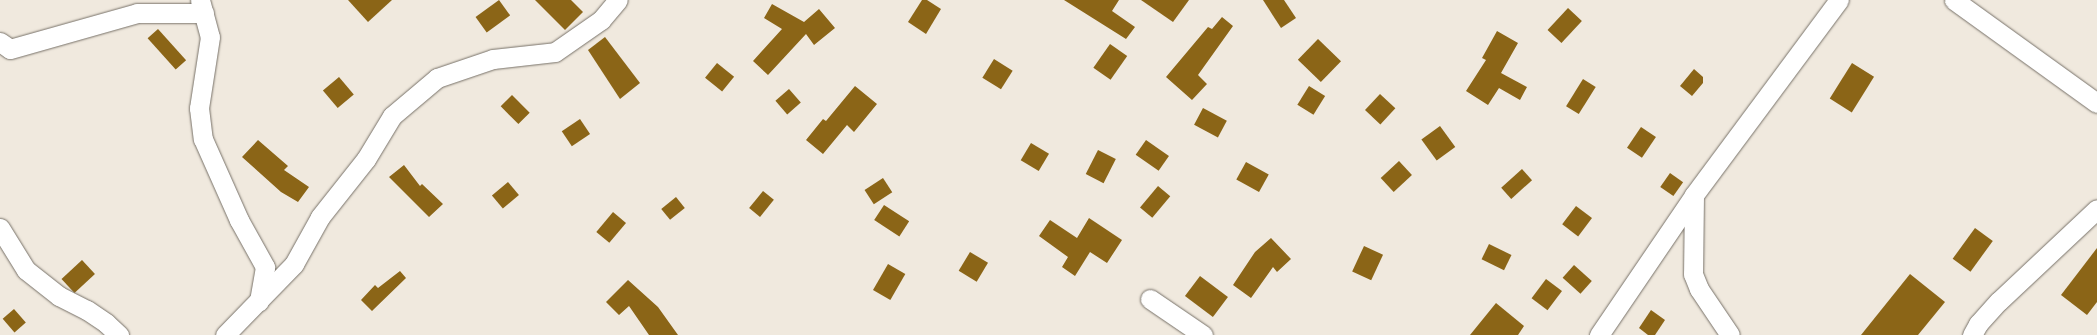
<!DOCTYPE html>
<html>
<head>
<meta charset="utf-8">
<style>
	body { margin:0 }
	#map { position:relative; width:2097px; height:335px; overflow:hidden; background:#f0e9de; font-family:Signika,sans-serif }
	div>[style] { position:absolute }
	.building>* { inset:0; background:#8b6517; transform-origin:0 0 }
	.roads { filter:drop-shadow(0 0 1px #777168) drop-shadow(0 0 1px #777168) }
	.minor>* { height:19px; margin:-9.5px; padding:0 9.5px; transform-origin:9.5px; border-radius:9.5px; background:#fff }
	span { translate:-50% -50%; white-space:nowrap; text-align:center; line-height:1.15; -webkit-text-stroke:4px #f0e9de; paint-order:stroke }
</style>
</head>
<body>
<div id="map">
	<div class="building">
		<i style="clip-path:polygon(348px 0,392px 0,368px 22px)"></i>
		<i style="left:499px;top:0;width:19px;height:29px;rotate:54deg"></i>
		<i style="clip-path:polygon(535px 0,571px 0,583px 12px,565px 30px)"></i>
		<i style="clip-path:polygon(922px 0,927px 0,941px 9px,926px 34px,908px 22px)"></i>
		<i style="clip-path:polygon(1064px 0,1119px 0,1112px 11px,1135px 27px,1126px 39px)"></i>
		<i style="clip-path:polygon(1141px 0,1189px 0,1173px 22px)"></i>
		<i style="clip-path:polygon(1263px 0,1284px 0,1296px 18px,1281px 28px)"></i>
		<i style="clip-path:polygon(772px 4px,804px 22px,819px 9px,835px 28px,814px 45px,806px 34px,768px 75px,753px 61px,782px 29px,764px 18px)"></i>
		<i style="left:1568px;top:8px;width:19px;height:30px;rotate:43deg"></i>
		<i style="clip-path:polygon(1222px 17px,1233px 26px,1198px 75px,1207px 84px,1192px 100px,1166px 77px,1208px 27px,1212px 29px)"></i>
		<i style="left:158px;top:29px;width:42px;height:14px;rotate:48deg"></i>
		<i style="clip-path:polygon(1497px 31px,1518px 43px,1501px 73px,1527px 87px,1520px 100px,1499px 88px,1488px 105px,1466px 91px,1486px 60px,1482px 58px)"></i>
		<i style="clip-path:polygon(605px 37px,640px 83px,620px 99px,588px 50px)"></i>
		<i style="left:1318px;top:39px;width:32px;height:29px;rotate:44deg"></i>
		<i style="left:1110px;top:44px;width:21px;height:29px;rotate:35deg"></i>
		<i style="left:994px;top:59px;width:22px;height:22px;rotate:32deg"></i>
		<i style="left:717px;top:63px;width:22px;height:19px;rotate:39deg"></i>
		<i style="left:1852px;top:63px;width:26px;height:42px;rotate:32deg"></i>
		<i style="clip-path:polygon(1694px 69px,1703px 77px,1703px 83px,1692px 96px,1680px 86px)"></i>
		<i style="left:339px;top:77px;width:23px;height:21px;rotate:50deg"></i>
		<i style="left:1583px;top:79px;width:15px;height:32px;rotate:32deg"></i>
		<i style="clip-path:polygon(855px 86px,877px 104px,854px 132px,847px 125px,823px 154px,806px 140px,823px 119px,826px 121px)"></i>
		<i style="left:1309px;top:86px;width:19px;height:22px;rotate:32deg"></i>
		<i style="left:789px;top:89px;width:18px;height:18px;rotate:49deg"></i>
		<i style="left:1380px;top:94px;width:21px;height:22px;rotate:43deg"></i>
		<i style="left:512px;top:95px;width:25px;height:16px;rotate:45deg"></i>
		<i style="left:1203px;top:108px;width:27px;height:19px;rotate:28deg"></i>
		<i style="left:580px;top:119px;width:18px;height:22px;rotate:56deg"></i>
		<i style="left:1440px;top:126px;width:26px;height:23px;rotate:54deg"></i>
		<i style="left:1641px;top:127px;width:18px;height:25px;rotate:34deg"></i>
		<i style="clip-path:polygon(258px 140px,288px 166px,284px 170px,309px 187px,298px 202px,281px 192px,242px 157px)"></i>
		<i style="left:1146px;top:140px;width:28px;height:18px;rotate:35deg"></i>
		<i style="left:1031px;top:143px;width:21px;height:20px;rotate:31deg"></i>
		<i style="left:1098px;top:150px;width:20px;height:27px;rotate:27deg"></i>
		<i style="left:1399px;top:161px;width:19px;height:25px;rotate:47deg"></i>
		<i style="left:1246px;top:162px;width:26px;height:20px;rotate:29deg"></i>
		<i style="clip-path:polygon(404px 165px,420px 186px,422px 184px,443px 204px,429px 217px,389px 177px)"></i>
		<i style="left:1522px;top:169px;width:15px;height:28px;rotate:48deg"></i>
		<i style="left:1670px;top:173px;width:16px;height:17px;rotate:35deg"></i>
		<i style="left:883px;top:178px;width:17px;height:22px;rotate:57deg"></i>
		<i style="left:508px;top:182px;width:17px;height:21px;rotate:50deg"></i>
		<i style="left:1158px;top:186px;width:16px;height:28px;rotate:40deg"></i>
		<i style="left:763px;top:191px;width:14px;height:22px;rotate:39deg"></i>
		<i style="left:676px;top:197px;width:14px;height:19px;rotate:51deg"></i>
		<i style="left:884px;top:205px;width:30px;height:18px;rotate:33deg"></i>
		<i style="left:1576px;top:206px;width:20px;height:23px;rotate:37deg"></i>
		<i style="left:613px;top:212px;width:17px;height:26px;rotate:40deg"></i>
		<i style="clip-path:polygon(1089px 218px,1122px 240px,1107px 263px,1090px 252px,1075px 276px,1062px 267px,1068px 257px,1039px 236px,1050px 220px,1077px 238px)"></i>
		<i style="left:1975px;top:228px;width:22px;height:38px;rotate:36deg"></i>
		<i style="clip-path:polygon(1271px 238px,1291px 259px,1277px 272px,1273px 267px,1251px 298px,1233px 285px,1255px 252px)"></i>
		<i style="left:1489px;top:244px;width:25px;height:17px;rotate:26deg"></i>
		<i style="left:1364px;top:246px;width:21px;height:28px;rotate:25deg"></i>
		<i style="clip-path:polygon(2097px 248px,2097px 302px,2087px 315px,2061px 295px)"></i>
		<i style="left:970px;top:252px;width:21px;height:22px;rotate:31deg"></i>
		<i style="left:82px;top:260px;width:19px;height:28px;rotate:47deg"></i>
		<i style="left:888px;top:264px;width:20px;height:30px;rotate:30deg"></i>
		<i style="left:1574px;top:265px;width:24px;height:17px;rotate:42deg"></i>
		<i style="clip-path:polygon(400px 271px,406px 278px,372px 311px,361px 300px,375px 285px,378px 288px)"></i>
		<i style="clip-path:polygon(1910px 274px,1945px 302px,1918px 335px,1861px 335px)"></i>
		<i style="left:1200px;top:276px;width:35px;height:25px;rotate:37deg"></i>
		<i style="left:1546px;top:279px;width:20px;height:24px;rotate:37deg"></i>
		<i style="clip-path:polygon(628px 280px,658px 307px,678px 335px,649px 335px,629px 306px,619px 315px,606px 302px)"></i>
		<i style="clip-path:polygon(1496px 303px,1524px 326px,1518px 335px,1470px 335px)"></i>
		<i style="left:14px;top:309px;width:18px;height:15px;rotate:49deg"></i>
		<i style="clip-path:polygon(1651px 310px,1665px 320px,1655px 335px,1648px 335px,1639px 328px)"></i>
	</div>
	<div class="roads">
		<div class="minor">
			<i style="left:200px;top:0;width:38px;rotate:75deg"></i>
			<i style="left:210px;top:37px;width:72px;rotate:98.8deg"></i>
			<i style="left:199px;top:108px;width:31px;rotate:83deg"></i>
			<i style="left:203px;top:139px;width:89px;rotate:66deg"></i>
			<i style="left:239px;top:220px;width:54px;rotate:61deg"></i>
			<i style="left:265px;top:267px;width:35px;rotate:100deg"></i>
			<i style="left:1954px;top:0;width:176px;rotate:35.8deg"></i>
			<i style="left:0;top:42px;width:12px;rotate:35deg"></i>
			<i style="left:10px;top:49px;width:132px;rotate:-15.8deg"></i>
			<i style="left:137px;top:13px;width:67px"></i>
			<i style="left:1694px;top:195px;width:79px;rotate:90.7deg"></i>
			<i style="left:1693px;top:274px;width:16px;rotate:68deg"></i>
			<i style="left:1699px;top:289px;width:55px;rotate:56deg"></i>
			<i style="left:0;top:228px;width:49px;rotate:58.2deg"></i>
			<i style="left:26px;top:270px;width:42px;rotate:38.2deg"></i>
			<i style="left:59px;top:296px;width:31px;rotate:27deg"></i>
			<i style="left:87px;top:310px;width:23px;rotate:34deg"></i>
			<i style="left:106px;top:323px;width:18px;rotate:43deg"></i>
			<i style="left:1150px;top:299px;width:64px;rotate:34.2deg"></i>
			<i style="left:225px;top:335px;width:99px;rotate:-45.8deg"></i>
			<i style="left:294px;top:264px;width:54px;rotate:-61deg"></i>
			<i style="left:320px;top:217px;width:74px;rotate:-51.6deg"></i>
			<i style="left:366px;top:159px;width:50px;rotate:-58.8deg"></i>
			<i style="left:392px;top:116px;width:59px;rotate:-40.2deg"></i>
			<i style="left:437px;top:78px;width:59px;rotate:-18.7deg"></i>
			<i style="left:493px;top:59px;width:62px;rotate:-6.4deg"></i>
			<i style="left:555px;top:52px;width:56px;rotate:-34.8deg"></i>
			<i style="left:601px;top:20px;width:26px;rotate:-50deg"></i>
			<i style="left:1599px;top:335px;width:169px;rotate:-55.8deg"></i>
			<i style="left:1694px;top:195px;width:243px;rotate:-53.4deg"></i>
			<i style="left:1972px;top:335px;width:13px;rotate:-61deg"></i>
			<i style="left:1978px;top:324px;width:31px;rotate:-48deg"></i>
			<i style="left:1999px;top:301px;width:134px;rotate:-43.2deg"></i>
		</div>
	</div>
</div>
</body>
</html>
